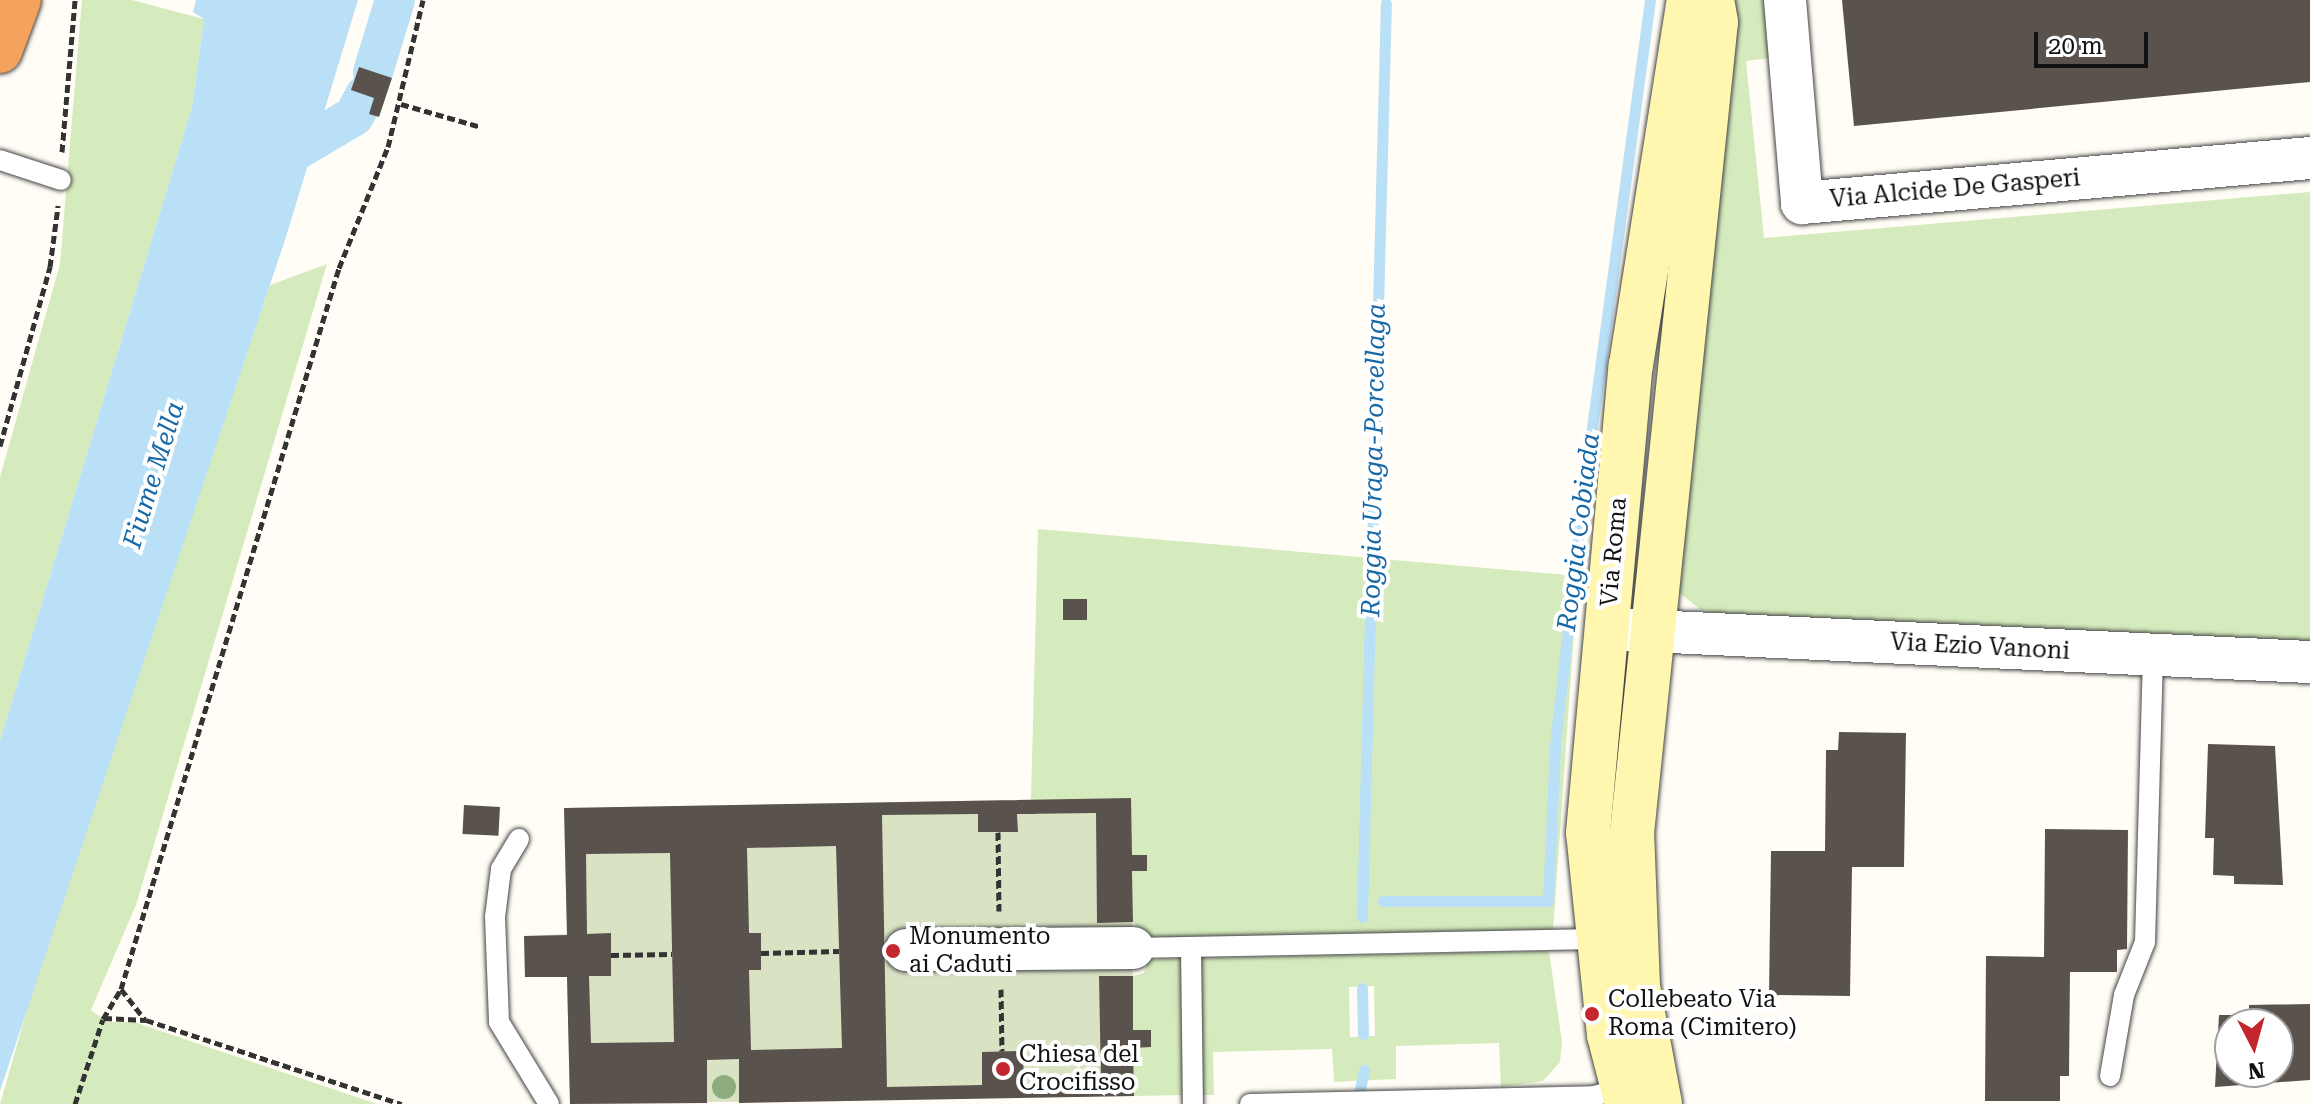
<!DOCTYPE html>
<html>
<head>
<meta charset="utf-8">
<style>
	body { margin:0 }
	#map { position:relative; width:2310px; height:1104px; overflow:hidden; background:#fffdf5; font-family:"Roboto Serif",serif }
	div>[style] { position:absolute }
	.green>* { inset:0; background:#d5ebbd }
	.cemetery>* { inset:0; background:#d9e3c4 }
	.water>* { inset:0; background:#b9e0f7 }
	.stream>* { height:11px; margin:-5.5px; padding:0 5.5px; transform-origin:5.5px; border-radius:5.5px; background:#b9e0f7 }
	.canal>* { height:40px; margin:-20px; padding:0 20px; transform-origin:20px; border-radius:20px; background:#b9e0f7 }
	.building>* { inset:0; background:#5a524d; transform-origin:0 0 }
	.path>* { height:5px; margin-top:-2.5px; transform-origin:0; background:repeating-linear-gradient(90deg,#333 0 8px,transparent 0 12px) }
	.roads { filter:drop-shadow(0 0 2px #444) drop-shadow(0 0 2px #444) }
	.lane>* { height:20px; margin:-10px; padding:0 10px; transform-origin:10px; border-radius:10px; background:#fff }
	.street>* { height:42px; margin:-21px; padding:0 21px; transform-origin:21px; border-radius:21px; background:#fff }
	.secondary>* { height:44px; margin:-22px; padding:0 22px; transform-origin:22px; border-radius:22px; background:#fff6b0 }
	.highway>* { height:44px; margin:-22px; padding:0 22px; transform-origin:22px; border-radius:22px; background:#f5a25d }
	.trees>* { width:24px; height:24px; margin:-12px; border-radius:50%; background:#8dad7f }
	.dots>* { width:22px; height:22px; translate:-50% -50%; box-sizing:border-box; border:4px solid #fff; border-radius:50% }
	span { translate:-50% -50%; white-space:nowrap; text-align:center; line-height:1.15; -webkit-text-stroke:8px #fff; paint-order:stroke }
	.street-label { font-size:24px; color:#111 }
	.poi-label { font-size:24px; color:#111 }
	.left { translate:0 -50%; text-align:left }
	.water-label { font-size:26px; color:#1768a6; font-style:italic }
	.north { position:absolute; left:2214px; top:1008px; width:80px; height:80px; box-sizing:border-box; background:#fff; border:2px solid #a0a0a0; border-radius:50%; rotate:174deg; font-size:22px; font-weight:700; line-height:32px; text-align:center; color:#111 }
	.north::after { content:''; display:block; margin:auto; width:28px; height:36px; background:#c4262e; clip-path:polygon(50% 0,100% 100%,50% 72%,0 100%) }
	.scale { position:absolute; left:2034px; top:32px; width:114px; height:36px; box-sizing:border-box; border:4px solid #111; border-top:0; padding-left:10px; font-size:24px; line-height:28px; white-space:nowrap; color:#111; -webkit-text-stroke:6px #fff; paint-order:stroke }
</style>
</head>
<body>
<div id="map">
	<div class="green">
		<i style="clip-path:polygon(82px 0,132px 0,204px 19px,192px 107px,0 741px,0 477px,60px 264px)"></i>
		<i style="clip-path:polygon(1731px 0,1771px 0,1776px 57px,1746px 61px,1764px 238px,2310px 192px,2310px 643px,1736px 621px,1701px 610px,1676px 590px)"></i>
		<i style="clip-path:polygon(327px 264px,136px 905px,91px 1010px,108px 1022px,134px 1022px,377px 1104px,0 1104px,48px 937px,270px 285px)"></i>
		<i style="clip-path:polygon(1038px 529px,1578px 576px,1553px 931px,1148px 940px,1133px 922px,1132px 871px,1147px 871px,1031px 799px)"></i>
		<i style="clip-path:polygon(evenodd,1549px 951px,1562px 1042px,1560px 1062px,1543px 1081px,1501px 1087px,1499px 1043px,1396px 1046px,1396px 1079px,1334px 1082px,1332px 1049px,1213px 1052px,1214px 1095px,1200px 1095px,1199px 958px,1549px 951px,1374px 986px,1375px 1036px,1350px 1037px,1349px 987px,1374px 986px)"></i>
		<i style="clip-path:polygon(1184px 958px,1185px 1095px,1134px 1096px,1133px 1048px,1151px 1030px,1133px 1030px,1133px 976px,1144px 973px,1148px 960px)"></i>
	</div>
	<div class="cemetery">
		<i style="clip-path:polygon(1131px 798px,1132px 855px,1147px 855px,1147px 871px,1132px 871px,1133px 1030px,1151px 1030px,1151px 1047px,1133px 1048px,1134px 1096px,570px 1104px,567px 977px,525px 977px,524px 936px,567px 934px,564px 808px)"></i>
	</div>
	<div class="water">
		<i style="clip-path:polygon(196px 0,358px 0,285px 240px,0 1091px,0 741px,192px 107px,204px 19px,193px 12px)"></i>
	</div>
	<div class="stream">
		<i style="left:1383px;top:901px;width:165px"></i>
		<i style="left:1548px;top:901px;width:156px;rotate:-87.4deg"></i>
		<i style="left:1555px;top:745px;width:245px;rotate:-83.7deg"></i>
		<i style="left:1582px;top:501px;width:506px;rotate:-82.27deg"></i>
		<i style="left:1362px;top:917px;width:914px;rotate:-88.5deg"></i>
		<i style="left:1362px;top:988px;width:46px;rotate:88.8deg"></i>
		<i style="left:1357px;top:1103px;width:34px;rotate:-78deg"></i>
	</div>
	<div class="canal">
		<i style="left:373px;top:72px;width:75px;rotate:-73deg"></i>
		<i style="left:268px;top:167px;width:100px;rotate:-30.7deg"></i>
		<i style="left:354px;top:116px;width:24px;rotate:-62deg"></i>
	</div>
	<div class="building">
		<i style="clip-path:polygon(1842px 0,2310px 0,2310px 82px,1854px 126px)"></i>
		<i style="clip-path:polygon(359px 67px,392px 78px,379px 117px,369px 114px,374px 98px,351px 90px)"></i>
		<i style="left:1063px;top:599px;width:24px;height:21px"></i>
		<i style="clip-path:polygon(1839px 732px,1906px 733px,1904px 867px,1852px 867px,1850px 996px,1769px 995px,1771px 851px,1825px 851px,1826px 750px,1838px 750px)"></i>
		<i style="clip-path:polygon(2208px 744px,2275px 746px,2283px 885px,2234px 884px,2234px 876px,2213px 875px,2214px 838px,2205px 838px)"></i>
		<i style="clip-path:polygon(evenodd,1131px 798px,1132px 855px,1147px 855px,1147px 871px,1132px 871px,1133px 922px,1097px 923px,1096px 813px,1017px 814px,1018px 832px,978px 832px,978px 814px,882px 815px,887px 1087px,982px 1085px,982px 1052px,1023px 1051px,1024px 1085px,1101px 1084px,1099px 976px,1133px 976px,1133px 1030px,1151px 1030px,1151px 1047px,1133px 1048px,1134px 1096px,739px 1103px,739px 1059px,707px 1060px,707px 1103px,570px 1104px,567px 977px,525px 977px,524px 936px,567px 935px,564px 808px,1131px 798px,836px 846px,842px 1048px,751px 1050px,749px 970px,761px 970px,761px 933px,749px 933px,747px 848px,836px 846px,1131px 798px,670px 853px,674px 1042px,591px 1043px,589px 976px,611px 976px,611px 933px,587px 934px,586px 854px,670px 853px)"></i>
		<i style="left:464px;top:805px;width:36px;height:29px;rotate:3deg"></i>
		<i style="clip-path:polygon(2045px 829px,2128px 830px,2127px 949px,2117px 950px,2117px 972px,2070px 972px,2069px 1076px,2060px 1076px,2060px 1101px,1985px 1101px,1986px 956px,2044px 957px)"></i>
		<i style="clip-path:polygon(evenodd,2310px 1004px,2310px 1080px,2215px 1087px,2219px 1015px,2249px 1015px,2249px 1005px,2310px 1004px,2230px 1024px,2278px 1024px,2278px 1072px,2230px 1072px,2230px 1024px)"></i>
	</div>
	<div class="path">
		<i style="left:401px;top:104px;width:83px;rotate:16deg"></i>
		<i style="left:62px;top:152px;width:153px;rotate:-85.1deg"></i>
		<i style="left:0;top:446px;width:186px;rotate:-74.4deg"></i>
		<i style="left:50px;top:267px;width:62px;rotate:-82.5deg"></i>
		<i style="left:998px;top:832px;width:79px;rotate:89.3deg"></i>
		<i style="left:761px;top:953px;width:78px;rotate:-1.5deg"></i>
		<i style="left:611px;top:955px;width:61px;rotate:-0.9deg"></i>
		<i style="left:121px;top:989px;width:39px;rotate:52deg"></i>
		<i style="left:1001px;top:989px;width:62px;rotate:89.1deg"></i>
		<i style="left:104px;top:1018px;width:42px;rotate:2.7deg"></i>
		<i style="left:146px;top:1020px;width:269px;rotate:18.2deg"></i>
		<i style="left:75px;top:1104px;width:89px;rotate:-71.8deg"></i>
		<i style="left:103px;top:1019px;width:35px;rotate:-59deg"></i>
		<i style="left:121px;top:989px;width:753px;rotate:-73.18deg"></i>
		<i style="left:339px;top:268px;width:131px;rotate:-68deg"></i>
		<i style="left:388px;top:147px;width:151px;rotate:-76.6deg"></i>
	</div>
	<div class="roads">
		<div class="lane">
			<i style="left:0;top:160px;width:64px;rotate:18.2deg"></i>
			<i style="left:519px;top:839px;width:35px;rotate:121deg"></i>
			<i style="left:501px;top:869px;width:48px;rotate:97.1deg"></i>
			<i style="left:495px;top:917px;width:105px;rotate:87.8deg"></i>
			<i style="left:499px;top:1022px;width:96px;rotate:58.6deg"></i>
			<i style="left:1191px;top:947px;width:157px;rotate:89.3deg"></i>
			<i style="left:1133px;top:948px;width:463px;rotate:-1.1deg"></i>
			<i style="left:2110px;top:1076px;width:82px;rotate:-80.2deg"></i>
			<i style="left:2124px;top:995px;width:57px;rotate:-68.4deg"></i>
			<i style="left:2145px;top:942px;width:287px;rotate:-88.4deg"></i>
			<i style="left:1250px;top:1104px;width:344px;rotate:-1.3deg"></i>
			<i style="left:1594px;top:1096px;width:29px;rotate:-16deg"></i>
		</div>
		<div class="street">
			<i style="left:1785px;top:0;width:204px;rotate:85.2deg"></i>
			<i style="left:1802px;top:203px;width:510px;rotate:-5.06deg"></i>
			<i style="left:1607px;top:629px;width:704px;rotate:2.69deg"></i>
			<i style="left:906px;top:950px;width:227px;rotate:-0.5deg"></i>
		</div>
		<div class="secondary">
			<i style="left:1627px;top:1104px;width:71px;rotate:-104.6deg"></i>
			<i style="left:1609px;top:1035px;width:203px;rotate:-95.9deg"></i>
			<i style="left:1588px;top:833px;width:470px;rotate:-84.8deg"></i>
			<i style="left:1631px;top:365px;width:370px;rotate:-81deg"></i>
			<i style="left:1660px;top:1104px;width:119px;rotate:-100.6deg"></i>
			<i style="left:1638px;top:987px;width:154px;rotate:-92.2deg"></i>
			<i style="left:1632px;top:833px;width:815px;rotate:-84.09deg"></i>
			<i style="left:1716px;top:22px;width:22px;rotate:-100deg"></i>
		</div>
		<div class="highway">
			<i style="left:0;top:51px;width:54px;rotate:-69.6deg"></i>
		</div>
	</div>
	<div class="trees">
		<i style="left:724px;top:1087px"></i>
	</div>
	<div class="dots">
		<i style="left:893px;top:951px;background:#c4262e"></i>
		<i style="left:1592px;top:1014px;background:#c4262e"></i>
		<i style="left:1003px;top:1069px;background:#c4262e"></i>
	</div>
	<div class="street-label">
		<span style="left:1955px;top:189px;rotate:-5deg">Via Alcide De Gasperi</span>
		<span style="left:1614px;top:552px;rotate:-85deg">Via Roma</span>
		<span style="left:1980px;top:647px;rotate:3deg">Via Ezio Vanoni</span>
	</div>
	<div class="poi-label">
		<span class="left" style="left:909px;top:951px">Monumento<br>ai Caduti</span>
		<span class="left" style="left:1608px;top:1014px">Collebeato Via<br>Roma (Cimitero)</span>
		<span class="left" style="left:1019px;top:1069px">Chiesa del<br>Crocifisso</span>
	</div>
	<div class="water-label">
		<span style="left:1374px;top:460px;rotate:-89deg">Roggia Uraga-Porcellaga</span>
		<span style="left:154px;top:475px;rotate:-73deg">Fiume Mella</span>
		<span style="left:1579px;top:532px;rotate:-83deg">Roggia Cobiada</span>
	</div>
	<div class="north">N</div>
	<div class="scale">20 m</div>
</div>
</body>
</html>
